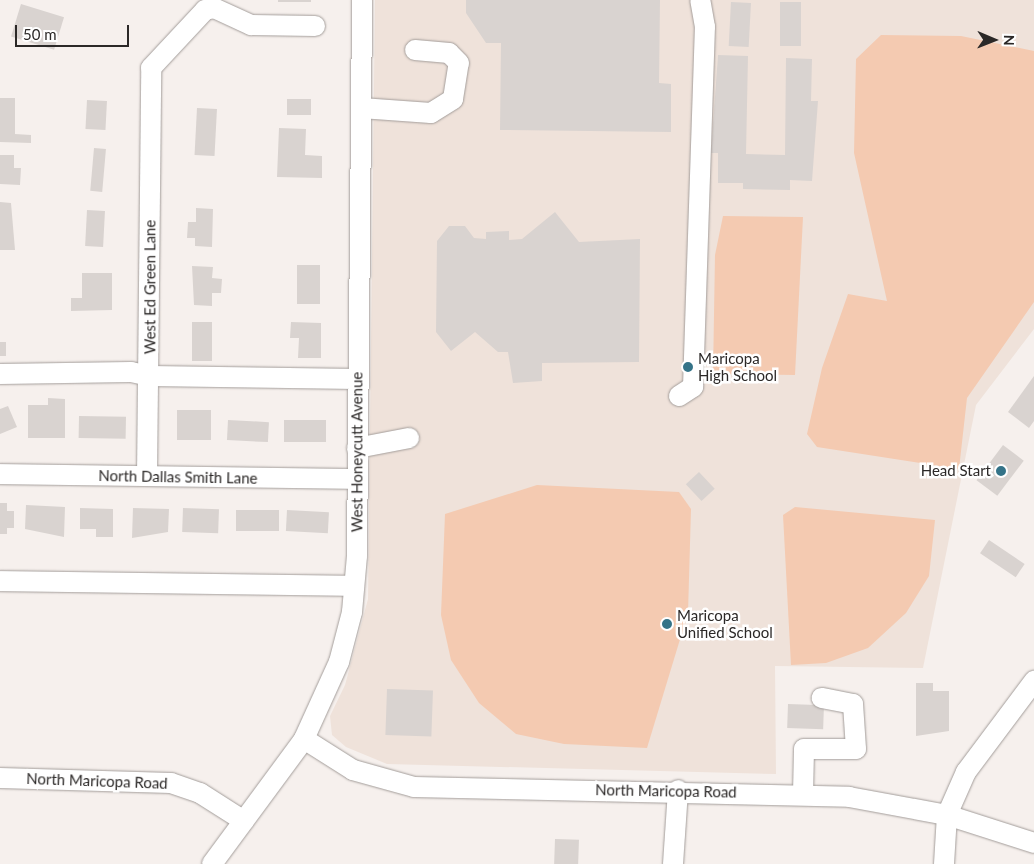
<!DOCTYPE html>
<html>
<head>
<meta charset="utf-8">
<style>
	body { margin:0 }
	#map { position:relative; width:1034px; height:864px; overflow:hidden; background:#f6f0ed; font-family:Lato,sans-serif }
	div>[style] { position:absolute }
	.built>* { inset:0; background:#efe2da }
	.green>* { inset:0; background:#f4cab1 }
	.building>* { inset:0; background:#d9d3d0; transform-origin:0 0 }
	.roads { filter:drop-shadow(0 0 1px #a39d9a) drop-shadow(0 0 1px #a39d9a) }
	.minor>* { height:20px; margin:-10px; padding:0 10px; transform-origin:10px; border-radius:10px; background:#fff }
	.dots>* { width:14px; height:14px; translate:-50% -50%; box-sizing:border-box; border:2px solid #fff; border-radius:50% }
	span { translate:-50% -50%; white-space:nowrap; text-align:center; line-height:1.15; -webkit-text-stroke:5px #fff; paint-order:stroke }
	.street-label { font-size:15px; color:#2b2827 }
	.poi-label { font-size:15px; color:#2b2827 }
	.left { translate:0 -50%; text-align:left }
	.right { translate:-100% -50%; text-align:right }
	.north { position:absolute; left:969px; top:15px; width:50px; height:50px; -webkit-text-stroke:4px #fff; paint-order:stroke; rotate:91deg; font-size:14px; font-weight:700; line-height:20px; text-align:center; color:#2b2827 }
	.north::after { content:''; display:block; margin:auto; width:18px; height:22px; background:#2b2827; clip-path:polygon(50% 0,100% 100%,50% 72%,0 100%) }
	.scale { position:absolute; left:15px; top:25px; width:114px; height:22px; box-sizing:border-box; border:2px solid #2b2827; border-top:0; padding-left:6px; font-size:15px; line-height:18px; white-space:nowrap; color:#2b2827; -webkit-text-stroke:4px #fff; paint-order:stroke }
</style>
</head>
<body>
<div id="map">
	<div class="built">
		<i style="clip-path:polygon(375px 0,1034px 0,1034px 329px,976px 405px,923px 668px,775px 666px,776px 774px,387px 764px,346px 747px,332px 735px,330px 716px,345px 685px,368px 599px)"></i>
	</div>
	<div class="green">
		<i style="clip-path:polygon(881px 35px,961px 36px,1034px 51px,1034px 302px,967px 398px,959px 469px,817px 447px,807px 434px,822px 368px,848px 294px,887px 301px,854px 153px,856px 59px)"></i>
		<i style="clip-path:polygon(723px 216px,803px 217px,795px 375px,713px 374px,715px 255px)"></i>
		<i style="clip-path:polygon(537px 485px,679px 492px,691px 509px,688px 613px,647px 748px,564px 744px,516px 734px,479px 703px,451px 660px,441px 615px,445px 514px)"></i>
		<i style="clip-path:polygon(795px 507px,935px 520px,929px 576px,906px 613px,868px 648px,826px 663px,791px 665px,783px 515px)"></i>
	</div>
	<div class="building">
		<i style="left:278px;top:0;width:33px;height:2px"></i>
		<i style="clip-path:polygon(466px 0,660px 0,659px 83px,671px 84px,671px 132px,500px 130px,501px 43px,486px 43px,466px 13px)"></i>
		<i style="left:731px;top:2px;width:20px;height:44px;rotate:3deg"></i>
		<i style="left:780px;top:2px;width:21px;height:44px"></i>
		<i style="left:21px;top:4px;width:45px;height:34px;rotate:17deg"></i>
		<i style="clip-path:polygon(718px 55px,748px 56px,746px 154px,785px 155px,786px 58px,812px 59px,811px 101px,818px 101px,812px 181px,790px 180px,790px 190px,743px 189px,743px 183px,718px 183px,718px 153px,711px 153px)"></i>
		<i style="clip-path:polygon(0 98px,15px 98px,15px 134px,31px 135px,31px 143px,0 142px)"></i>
		<i style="left:287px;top:99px;width:24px;height:16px"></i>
		<i style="left:87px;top:100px;width:20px;height:29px;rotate:3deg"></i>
		<i style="left:197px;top:108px;width:20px;height:47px;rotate:3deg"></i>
		<i style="clip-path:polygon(279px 128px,306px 129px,305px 155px,322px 156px,322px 178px,277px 177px)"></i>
		<i style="left:94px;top:148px;width:12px;height:43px;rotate:5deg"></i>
		<i style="clip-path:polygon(0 155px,14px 155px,14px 168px,21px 168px,20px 185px,0 184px)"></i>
		<i style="clip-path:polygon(0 202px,11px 203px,15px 250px,0 250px)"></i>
		<i style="clip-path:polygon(196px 208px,213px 209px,212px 247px,195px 246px,195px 238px,187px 238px,188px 222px,196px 222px)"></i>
		<i style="left:87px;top:210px;width:18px;height:36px;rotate:3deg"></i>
		<i style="clip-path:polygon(555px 212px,579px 242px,640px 239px,639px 362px,542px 363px,542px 381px,513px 383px,508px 352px,498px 352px,475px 332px,451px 351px,436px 332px,437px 241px,449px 226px,465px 226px,474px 238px,486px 239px,486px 232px,509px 231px,509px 240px,522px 239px)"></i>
		<i style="left:297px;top:265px;width:23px;height:39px"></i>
		<i style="clip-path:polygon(192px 266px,213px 267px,212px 278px,222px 279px,221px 293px,212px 293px,212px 306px,194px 305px)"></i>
		<i style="clip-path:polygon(82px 273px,112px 273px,112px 310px,71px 311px,71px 298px,82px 298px)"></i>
		<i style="left:192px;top:322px;width:20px;height:39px"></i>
		<i style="clip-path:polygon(291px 322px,321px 323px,321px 358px,298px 358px,299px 338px,290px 338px)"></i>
		<i style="left:0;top:342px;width:6px;height:14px"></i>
		<i style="clip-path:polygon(1034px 376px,1034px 421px,1029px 428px,1008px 412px)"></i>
		<i style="clip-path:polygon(48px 398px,65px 399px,65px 438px,28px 438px,28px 405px,48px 405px)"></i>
		<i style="clip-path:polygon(8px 406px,17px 427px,0 434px,0 409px)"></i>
		<i style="left:177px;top:410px;width:34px;height:30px"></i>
		<i style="left:79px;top:416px;width:47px;height:22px;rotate:1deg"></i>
		<i style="left:228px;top:420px;width:41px;height:20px;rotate:3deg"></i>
		<i style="left:284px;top:420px;width:42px;height:22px"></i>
		<i style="left:1003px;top:445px;width:26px;height:44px;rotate:37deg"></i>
		<i style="left:699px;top:472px;width:23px;height:18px;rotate:47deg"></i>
		<i style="clip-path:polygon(0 503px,7px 503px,7px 511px,14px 511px,14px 528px,7px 528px,7px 534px,0 534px)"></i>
		<i style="clip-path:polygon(26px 505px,65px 507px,64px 537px,25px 529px)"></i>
		<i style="clip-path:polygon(80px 508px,113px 509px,113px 537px,96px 537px,96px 529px,80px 529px)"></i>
		<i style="clip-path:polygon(133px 508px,169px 509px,168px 532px,132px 538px)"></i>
		<i style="left:183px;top:508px;width:36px;height:24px;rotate:2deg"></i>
		<i style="left:236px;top:510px;width:43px;height:21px"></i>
		<i style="left:287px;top:510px;width:42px;height:21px;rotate:3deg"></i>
		<i style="left:989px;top:540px;width:43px;height:16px;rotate:34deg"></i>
		<i style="clip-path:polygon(916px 683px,933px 683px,933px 691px,949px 691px,949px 731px,916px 736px)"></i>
		<i style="left:387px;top:689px;width:46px;height:46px;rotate:2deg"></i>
		<i style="left:788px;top:704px;width:36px;height:24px;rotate:2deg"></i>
		<i style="left:555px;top:839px;width:24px;height:25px;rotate:2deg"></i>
	</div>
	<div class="roads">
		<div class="minor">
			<i style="left:361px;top:108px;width:70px;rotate:4.1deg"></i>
			<i style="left:431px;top:113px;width:26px;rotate:-32deg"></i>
			<i style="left:453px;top:99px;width:36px;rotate:-81deg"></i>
			<i style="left:459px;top:63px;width:14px;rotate:-135deg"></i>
			<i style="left:449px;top:53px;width:34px;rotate:-175deg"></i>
			<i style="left:0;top:374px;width:131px;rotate:-0.9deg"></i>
			<i style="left:131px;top:372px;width:19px;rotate:12deg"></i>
			<i style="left:150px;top:376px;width:207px;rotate:0.8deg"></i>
			<i style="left:679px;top:396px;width:17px;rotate:-33deg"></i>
			<i style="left:693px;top:387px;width:360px;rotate:-88.1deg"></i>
			<i style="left:705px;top:27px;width:27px;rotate:-100deg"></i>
			<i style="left:357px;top:448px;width:53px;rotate:-10.9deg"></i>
			<i style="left:0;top:474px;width:357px;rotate:0.8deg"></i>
			<i style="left:147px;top:476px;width:408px;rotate:-89.4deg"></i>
			<i style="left:151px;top:68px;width:79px;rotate:-47deg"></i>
			<i style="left:205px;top:10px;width:9px;rotate:-13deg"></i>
			<i style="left:214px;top:8px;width:41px;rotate:24.7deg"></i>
			<i style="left:251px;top:25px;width:64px;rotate:0.9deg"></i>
			<i style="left:0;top:581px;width:354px;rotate:0.8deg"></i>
			<i style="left:304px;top:739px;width:58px;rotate:32.3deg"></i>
			<i style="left:353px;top:770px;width:63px;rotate:15.6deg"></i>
			<i style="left:414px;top:787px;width:435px;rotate:1.3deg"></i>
			<i style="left:849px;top:797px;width:100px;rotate:10.4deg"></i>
			<i style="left:947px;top:815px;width:91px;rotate:17.8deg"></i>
			<i style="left:0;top:778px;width:171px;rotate:1.7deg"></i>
			<i style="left:171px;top:783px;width:31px;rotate:19deg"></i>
			<i style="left:200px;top:793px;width:52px;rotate:32.5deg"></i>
			<i style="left:803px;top:794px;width:45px;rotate:-88.7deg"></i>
			<i style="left:804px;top:749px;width:52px"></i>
			<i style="left:856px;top:749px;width:45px;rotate:-93.8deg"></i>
			<i style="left:853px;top:704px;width:32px;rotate:-169deg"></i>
			<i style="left:212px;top:864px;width:155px;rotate:-53.6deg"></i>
			<i style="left:304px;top:739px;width:85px;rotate:-65.6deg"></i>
			<i style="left:339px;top:662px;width:52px;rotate:-75.4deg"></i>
			<i style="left:352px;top:612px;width:56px;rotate:-84.9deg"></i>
			<i style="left:357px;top:556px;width:556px;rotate:-89.48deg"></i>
			<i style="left:673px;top:864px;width:74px;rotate:-86.1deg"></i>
			<i style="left:944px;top:864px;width:49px;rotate:-86.5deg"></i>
			<i style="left:947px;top:815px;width:47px;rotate:-66.2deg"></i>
			<i style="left:966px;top:772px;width:114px;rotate:-53.2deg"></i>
		</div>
	</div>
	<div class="dots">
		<i style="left:688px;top:367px;background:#347388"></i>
		<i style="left:1001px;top:471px;background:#347388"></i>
		<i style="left:667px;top:624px;background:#347388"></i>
	</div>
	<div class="street-label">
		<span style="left:150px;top:287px;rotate:-90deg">West Ed Green Lane</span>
		<span style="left:357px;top:452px;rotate:-90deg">West Honeycutt Avenue</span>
		<span style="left:178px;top:477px;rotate:1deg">North Dallas Smith Lane</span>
		<span style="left:97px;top:781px;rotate:2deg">North Maricopa Road</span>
		<span style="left:666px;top:791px;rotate:1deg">North Maricopa Road</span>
	</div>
	<div class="poi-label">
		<span class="left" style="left:698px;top:367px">Maricopa<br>High School</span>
		<span class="right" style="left:991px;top:471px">Head Start</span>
		<span class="left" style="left:677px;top:624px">Maricopa<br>Unified School</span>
	</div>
	<div class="north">N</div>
	<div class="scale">50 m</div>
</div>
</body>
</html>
